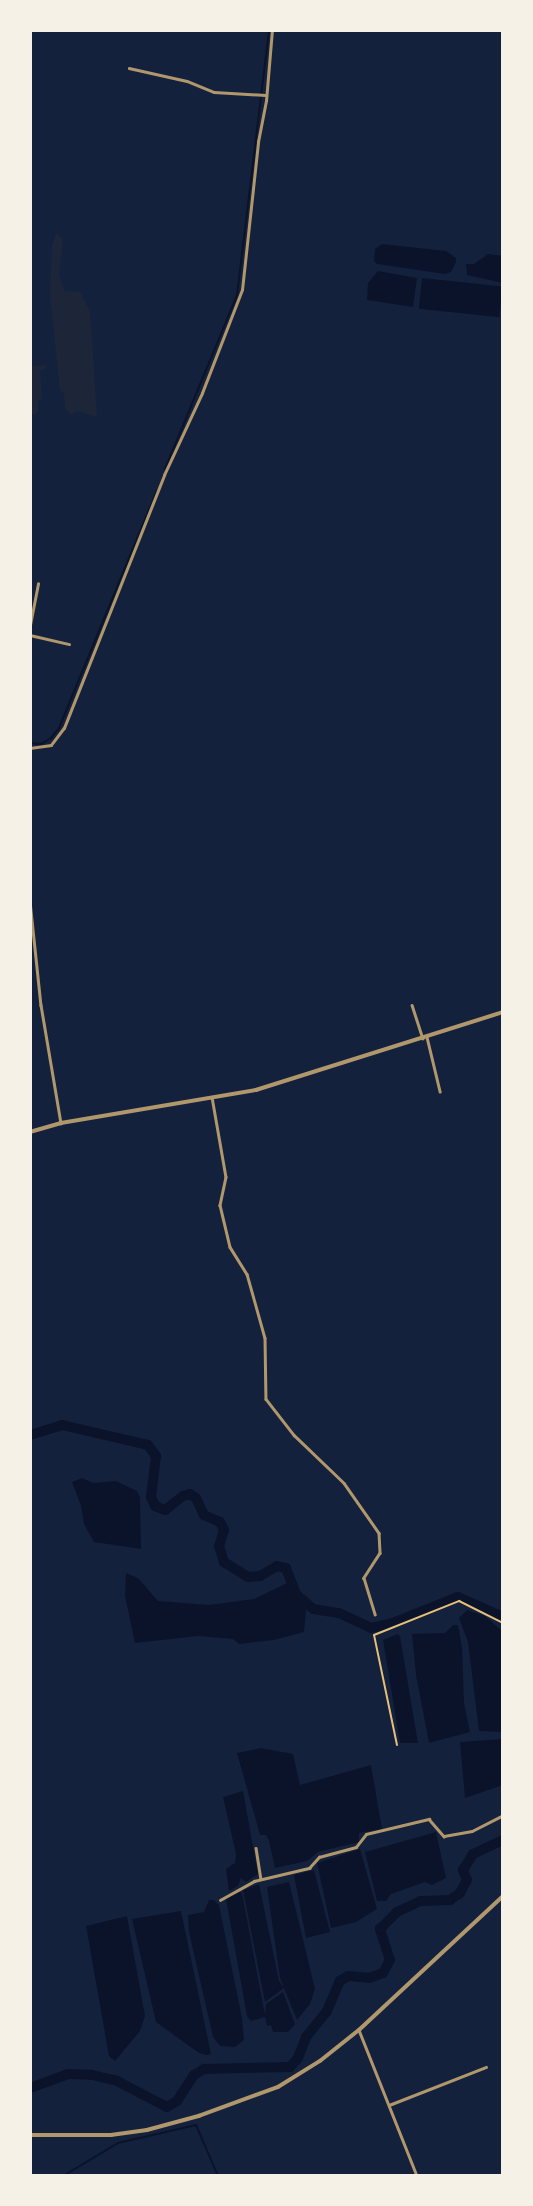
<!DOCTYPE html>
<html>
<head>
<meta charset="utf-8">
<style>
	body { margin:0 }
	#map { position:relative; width:533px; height:2206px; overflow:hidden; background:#14213d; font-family:Commissioner,sans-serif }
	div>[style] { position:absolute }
	.green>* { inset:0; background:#1d2539 }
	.water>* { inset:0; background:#0b132b; transform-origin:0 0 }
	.stream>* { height:2px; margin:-1px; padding:0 1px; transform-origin:1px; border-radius:1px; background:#0b132b }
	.river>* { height:10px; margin:-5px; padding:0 5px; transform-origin:5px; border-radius:5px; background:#0b132b }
	.path>* { height:2px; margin:-1px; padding:0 1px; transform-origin:1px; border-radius:1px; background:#e5c07b }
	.minor>* { height:2.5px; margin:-1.25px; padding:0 1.25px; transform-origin:1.25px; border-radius:1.25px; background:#b1986c }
	.tertiary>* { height:3.5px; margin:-1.75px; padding:0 1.75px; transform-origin:1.75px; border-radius:1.75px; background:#b1986c }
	span { translate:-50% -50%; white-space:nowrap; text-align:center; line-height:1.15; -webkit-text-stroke:7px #f6f1e7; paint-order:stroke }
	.frame { position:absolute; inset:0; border:32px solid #f6f1e7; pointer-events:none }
</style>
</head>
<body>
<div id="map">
	<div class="green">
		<i style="clip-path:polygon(56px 233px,63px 239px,59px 276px,65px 291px,80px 292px,90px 311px,97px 417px,77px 411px,72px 415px,65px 409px,64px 393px,60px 390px,50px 295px,52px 246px)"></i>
		<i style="clip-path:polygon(46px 365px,46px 369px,40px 370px,42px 399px,38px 400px,38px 412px,34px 415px,30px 413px,30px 366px)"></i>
	</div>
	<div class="water">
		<i style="clip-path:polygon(382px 244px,446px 251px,456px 258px,456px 262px,451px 272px,445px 274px,377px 264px,374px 261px,375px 249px)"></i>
		<i style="clip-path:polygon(488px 254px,503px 256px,503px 283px,467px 275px,466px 264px,474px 264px)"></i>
		<i style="clip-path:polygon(378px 271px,417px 278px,413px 307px,367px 300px,368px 283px)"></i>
		<i style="left:422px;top:278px;width:81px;height:31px;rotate:6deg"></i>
		<i style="clip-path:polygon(82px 1478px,93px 1483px,116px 1481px,137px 1491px,140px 1497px,141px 1549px,94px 1542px,84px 1524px,81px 1506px,72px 1482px)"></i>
		<i style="clip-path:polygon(126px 1573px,138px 1578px,158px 1601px,209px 1605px,254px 1599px,287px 1583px,306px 1610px,304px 1632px,274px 1640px,239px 1644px,233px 1639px,198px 1636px,135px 1643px,125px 1596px)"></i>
		<i style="clip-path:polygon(467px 1610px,485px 1616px,503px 1632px,503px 1732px,479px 1731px,468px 1642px,459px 1618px)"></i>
		<i style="clip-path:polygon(453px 1625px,458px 1625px,462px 1647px,464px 1703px,470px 1732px,429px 1743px,416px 1675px,412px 1634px,445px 1633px)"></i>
		<i style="clip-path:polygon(398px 1634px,400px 1636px,418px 1743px,400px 1743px,383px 1640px)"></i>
		<i style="clip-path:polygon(503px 1739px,503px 1785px,465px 1798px,460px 1742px)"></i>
		<i style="clip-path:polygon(261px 1748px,293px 1754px,300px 1785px,371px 1765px,382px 1829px,359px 1833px,359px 1842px,318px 1852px,307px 1861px,275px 1868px,269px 1841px,266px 1835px,260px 1835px,237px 1753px)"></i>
		<i style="clip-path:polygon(243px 1791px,258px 1874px,246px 1882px,241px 1878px,238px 1886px,229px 1891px,226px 1869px,235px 1863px,236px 1854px,223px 1797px)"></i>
		<i style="clip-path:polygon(436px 1832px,446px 1878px,432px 1885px,425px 1882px,391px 1894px,386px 1901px,377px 1901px,365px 1852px)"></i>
		<i style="clip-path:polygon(360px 1849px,377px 1909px,356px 1922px,331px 1928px,317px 1863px)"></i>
		<i style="clip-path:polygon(314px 1870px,330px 1932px,306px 1938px,294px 1875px)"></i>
		<i style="clip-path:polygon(289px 1882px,315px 1989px,310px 2004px,297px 2020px,280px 1978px,267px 1887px)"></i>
		<i style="clip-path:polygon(259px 1884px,279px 1981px,284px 1988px,265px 2002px,243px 1890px)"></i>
		<i style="clip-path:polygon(238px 1892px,242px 1893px,265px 2015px,266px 2004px,283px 1992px,295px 2024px,288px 2032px,273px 2032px,271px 2025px,267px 2026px,265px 2017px,251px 2021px,247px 2016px,226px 1899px)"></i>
		<i style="clip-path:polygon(209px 1900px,214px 1900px,219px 1905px,242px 2018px,244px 2040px,235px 2047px,220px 2046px,213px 2037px,189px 1932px,188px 1915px,204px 1912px)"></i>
		<i style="clip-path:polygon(181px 1911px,211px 2054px,207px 2055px,199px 2053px,156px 2022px,132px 1919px)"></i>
		<i style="clip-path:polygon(127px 1916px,145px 2016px,140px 2031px,115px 2061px,109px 2056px,86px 1926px)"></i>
	</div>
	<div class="stream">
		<i style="left:165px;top:469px;width:188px;rotate:-67.5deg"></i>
		<i style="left:237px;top:295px;width:267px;rotate:-83.1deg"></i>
		<i style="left:30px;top:743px;width:11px;rotate:5deg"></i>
		<i style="left:41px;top:744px;width:12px;rotate:-31deg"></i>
		<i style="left:51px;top:738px;width:13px;rotate:-51deg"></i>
		<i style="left:59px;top:728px;width:257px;rotate:-67.6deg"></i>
		<i style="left:63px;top:2176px;width:64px;rotate:-31deg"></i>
		<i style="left:118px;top:2143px;width:80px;rotate:-13deg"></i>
		<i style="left:196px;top:2125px;width:56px;rotate:66.7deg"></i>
	</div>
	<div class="river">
		<i style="left:30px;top:1435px;width:34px;rotate:-17deg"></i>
		<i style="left:62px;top:1425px;width:88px;rotate:13.1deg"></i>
		<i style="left:148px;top:1445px;width:14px;rotate:54deg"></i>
		<i style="left:156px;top:1456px;width:41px;rotate:97deg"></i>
		<i style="left:151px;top:1497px;width:10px;rotate:66deg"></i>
		<i style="left:155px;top:1506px;width:11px;rotate:22deg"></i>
		<i style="left:165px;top:1510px;width:23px;rotate:-38deg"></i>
		<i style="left:183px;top:1496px;width:7px;rotate:-16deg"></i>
		<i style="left:190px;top:1494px;width:7px;rotate:34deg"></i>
		<i style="left:196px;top:1498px;width:19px;rotate:65deg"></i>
		<i style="left:204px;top:1515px;width:17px;rotate:24deg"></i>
		<i style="left:220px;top:1522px;width:9px;rotate:63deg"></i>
		<i style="left:224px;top:1530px;width:17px;rotate:107deg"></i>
		<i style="left:219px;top:1546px;width:17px;rotate:73deg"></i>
		<i style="left:224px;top:1562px;width:28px;rotate:32deg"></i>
		<i style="left:248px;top:1577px;width:12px;rotate:-5deg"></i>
		<i style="left:260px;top:1576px;width:20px;rotate:-30deg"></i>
		<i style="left:277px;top:1566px;width:9px;rotate:13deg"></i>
		<i style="left:286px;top:1568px;width:28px;rotate:69deg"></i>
		<i style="left:296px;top:1594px;width:23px;rotate:41deg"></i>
		<i style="left:313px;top:1609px;width:26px;rotate:9deg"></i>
		<i style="left:339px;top:1613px;width:35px;rotate:25deg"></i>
		<i style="left:371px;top:1628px;width:23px;rotate:-13deg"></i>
		<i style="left:393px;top:1623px;width:70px;rotate:-21.8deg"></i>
		<i style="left:458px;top:1597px;width:49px;rotate:24deg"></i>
		<i style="left:30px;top:2088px;width:40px;rotate:-20.2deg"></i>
		<i style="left:68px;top:2074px;width:24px;rotate:2deg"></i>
		<i style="left:92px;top:2075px;width:26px;rotate:13deg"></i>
		<i style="left:117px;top:2081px;width:56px;rotate:27.5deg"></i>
		<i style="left:167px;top:2107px;width:12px;rotate:-31deg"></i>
		<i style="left:177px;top:2101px;width:31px;rotate:-57deg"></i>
		<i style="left:194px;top:2075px;width:12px;rotate:-31deg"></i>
		<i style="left:204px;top:2069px;width:86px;rotate:-1.3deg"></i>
		<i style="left:290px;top:2067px;width:12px;rotate:-48deg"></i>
		<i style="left:298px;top:2058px;width:22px;rotate:-69deg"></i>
		<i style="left:306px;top:2037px;width:33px;rotate:-51deg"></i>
		<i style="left:327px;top:2011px;width:33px;rotate:-67deg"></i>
		<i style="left:340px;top:1981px;width:9px;rotate:-32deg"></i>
		<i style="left:348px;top:1976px;width:21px;rotate:5deg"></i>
		<i style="left:369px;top:1978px;width:15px;rotate:-20deg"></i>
		<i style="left:383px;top:1973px;width:15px;rotate:-62deg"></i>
		<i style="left:390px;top:1960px;width:33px;rotate:-108deg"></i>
		<i style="left:380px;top:1929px;width:24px;rotate:-45deg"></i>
		<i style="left:397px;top:1912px;width:26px;rotate:-25deg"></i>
		<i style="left:421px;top:1901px;width:29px;rotate:-2deg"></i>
		<i style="left:450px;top:1900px;width:12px;rotate:-35deg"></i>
		<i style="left:460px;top:1893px;width:15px;rotate:-62deg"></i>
		<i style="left:467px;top:1880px;width:11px;rotate:-112deg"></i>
		<i style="left:463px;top:1870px;width:19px;rotate:-58deg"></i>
		<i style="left:473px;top:1854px;width:33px;rotate:-25deg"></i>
	</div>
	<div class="path">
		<i style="left:397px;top:1745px;width:112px;rotate:-101.8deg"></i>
		<i style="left:374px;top:1635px;width:92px;rotate:-21.8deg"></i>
		<i style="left:459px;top:1601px;width:49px;rotate:26.6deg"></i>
	</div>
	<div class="minor">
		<i style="left:129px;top:68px;width:59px;rotate:12.6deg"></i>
		<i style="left:187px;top:81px;width:29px;rotate:22deg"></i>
		<i style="left:214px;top:92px;width:51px;rotate:3.4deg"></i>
		<i style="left:30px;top:625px;width:42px;rotate:-79deg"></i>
		<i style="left:30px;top:635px;width:40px;rotate:13deg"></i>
		<i style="left:30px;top:748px;width:21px;rotate:-8deg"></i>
		<i style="left:51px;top:745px;width:21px;rotate:-53deg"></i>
		<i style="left:64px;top:728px;width:272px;rotate:-68.4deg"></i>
		<i style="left:164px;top:475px;width:90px;rotate:-65.1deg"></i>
		<i style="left:202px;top:393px;width:110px;rotate:-68.8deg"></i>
		<i style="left:242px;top:290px;width:149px;rotate:-83.8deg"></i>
		<i style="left:258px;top:142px;width:42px;rotate:-79deg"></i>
		<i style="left:266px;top:101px;width:71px;rotate:-85.2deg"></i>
		<i style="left:30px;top:901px;width:105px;rotate:84deg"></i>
		<i style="left:41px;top:1005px;width:120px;rotate:80.4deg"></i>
		<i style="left:412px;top:1005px;width:35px;rotate:72deg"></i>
		<i style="left:427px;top:1037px;width:56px;rotate:76.5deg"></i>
		<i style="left:212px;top:1097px;width:81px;rotate:80.1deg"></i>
		<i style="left:226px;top:1177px;width:29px;rotate:102deg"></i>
		<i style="left:220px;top:1205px;width:43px;rotate:76.6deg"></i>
		<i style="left:230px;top:1247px;width:32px;rotate:58deg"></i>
		<i style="left:247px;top:1274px;width:66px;rotate:74.3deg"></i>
		<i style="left:265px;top:1338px;width:61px;rotate:89.1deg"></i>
		<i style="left:266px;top:1399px;width:46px;rotate:52.1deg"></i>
		<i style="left:294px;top:1435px;width:69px;rotate:43.8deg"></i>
		<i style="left:344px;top:1483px;width:61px;rotate:55deg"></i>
		<i style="left:379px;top:1533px;width:20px;rotate:87deg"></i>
		<i style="left:380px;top:1553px;width:30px;rotate:123deg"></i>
		<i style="left:364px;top:1578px;width:38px;rotate:73deg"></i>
		<i style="left:30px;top:1769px;width:85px;rotate:90deg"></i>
		<i style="left:256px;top:1848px;width:31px;rotate:81deg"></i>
		<i style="left:220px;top:1900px;width:39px;rotate:-29deg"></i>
		<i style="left:254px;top:1881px;width:57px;rotate:-13.3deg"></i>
		<i style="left:309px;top:1868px;width:15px;rotate:-48deg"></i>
		<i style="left:319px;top:1857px;width:38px;rotate:-15deg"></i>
		<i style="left:356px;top:1847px;width:16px;rotate:-52deg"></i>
		<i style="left:366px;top:1834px;width:65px;rotate:-13.4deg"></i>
		<i style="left:429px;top:1819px;width:23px;rotate:49deg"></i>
		<i style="left:444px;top:1836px;width:28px;rotate:-10deg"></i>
		<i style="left:472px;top:1831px;width:35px;rotate:-27deg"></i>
		<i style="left:359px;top:2030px;width:157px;rotate:68.3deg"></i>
		<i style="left:389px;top:2105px;width:104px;rotate:-21.4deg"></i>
	</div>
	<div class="tertiary">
		<i style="left:30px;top:1132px;width:32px;rotate:-16deg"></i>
		<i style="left:61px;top:1123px;width:198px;rotate:-9.6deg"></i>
		<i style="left:256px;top:1090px;width:259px;rotate:-17.5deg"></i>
		<i style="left:30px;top:2135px;width:81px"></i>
		<i style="left:111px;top:2135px;width:36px;rotate:-8deg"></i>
		<i style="left:147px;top:2130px;width:54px;rotate:-15.1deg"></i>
		<i style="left:199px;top:2116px;width:84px;rotate:-20.2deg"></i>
		<i style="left:278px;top:2087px;width:49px;rotate:-31.8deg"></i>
		<i style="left:320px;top:2061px;width:50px;rotate:-38.5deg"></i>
		<i style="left:359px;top:2030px;width:197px;rotate:-42.9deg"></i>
	</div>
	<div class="frame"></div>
</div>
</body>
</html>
